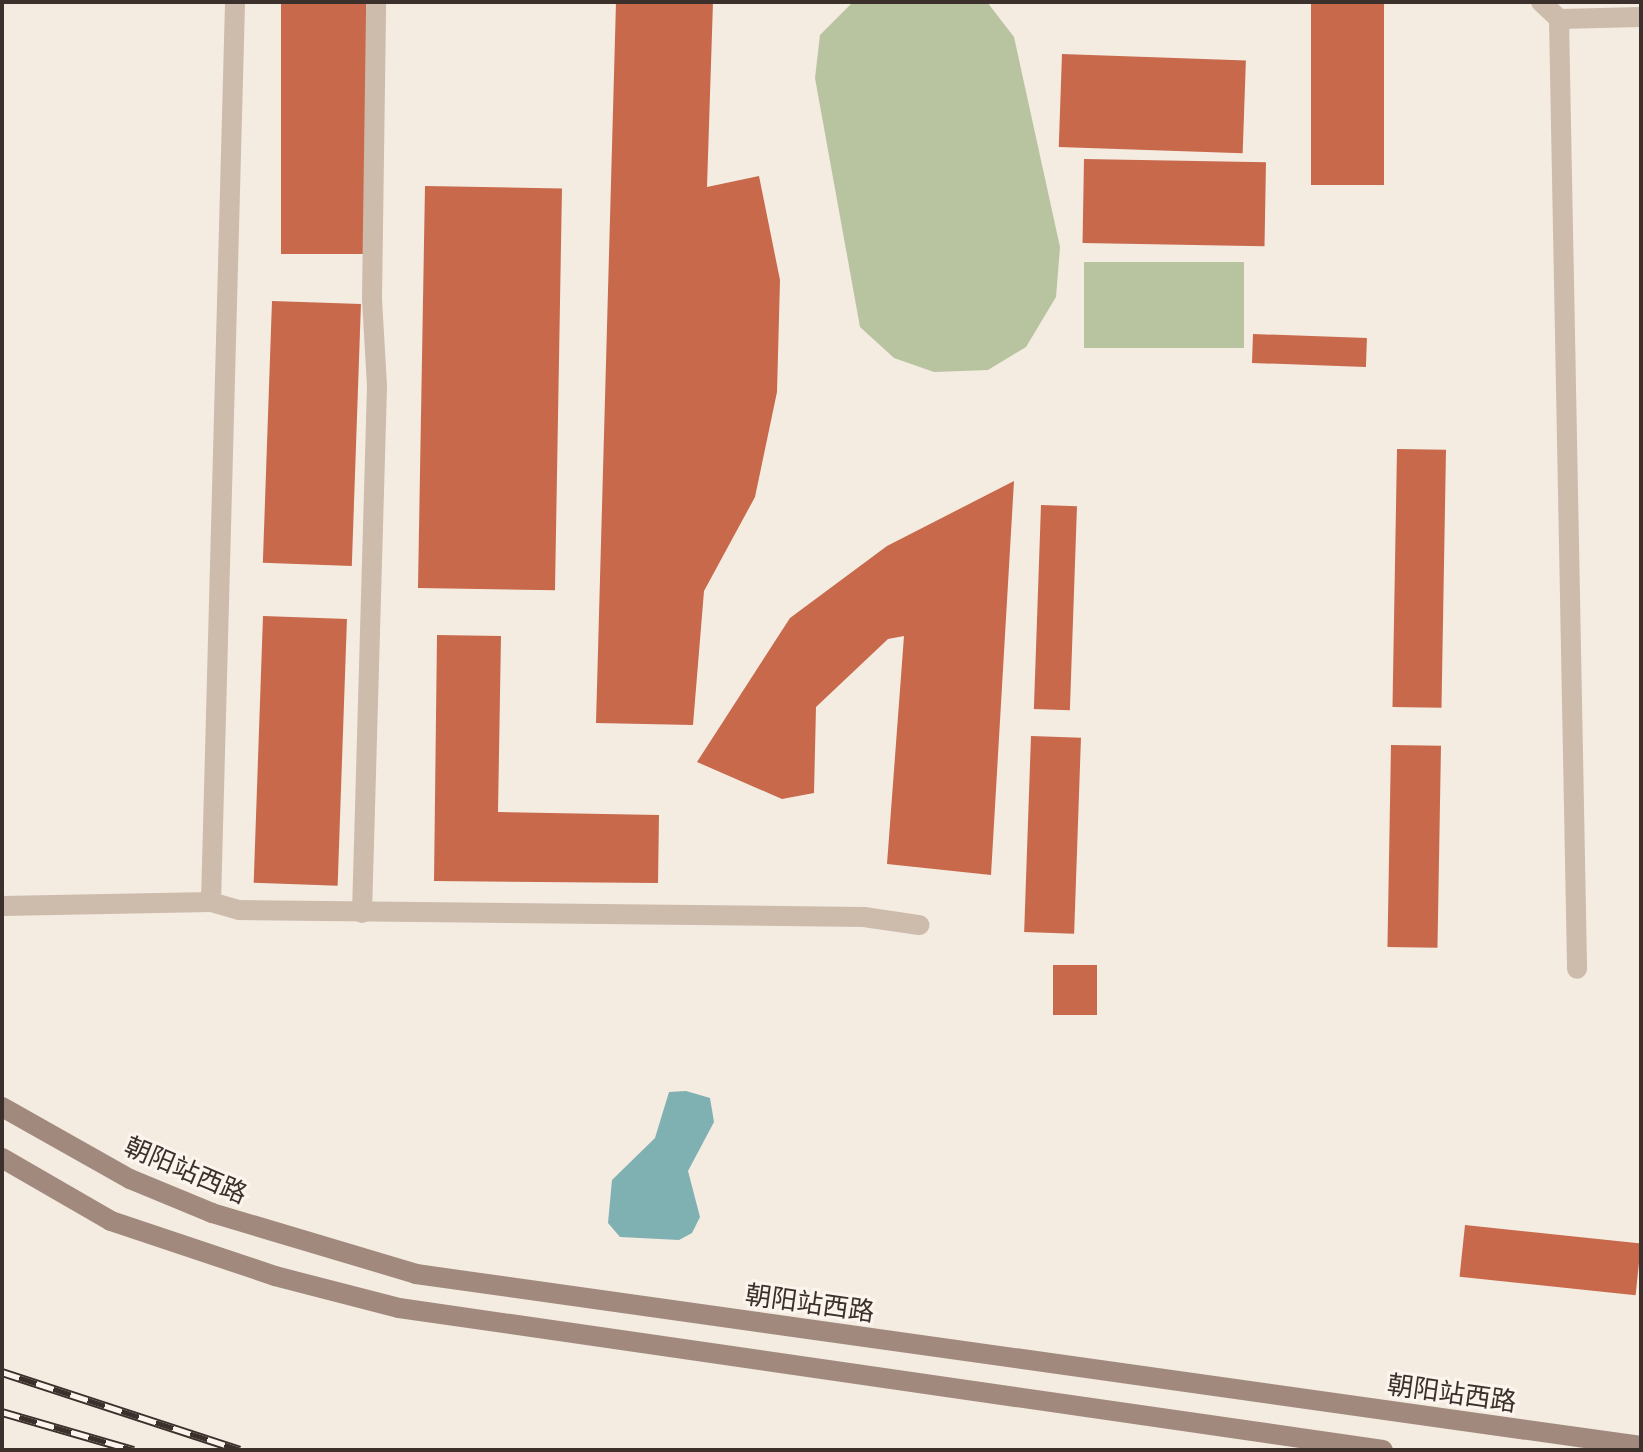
<!DOCTYPE html>
<html>
<head>
<meta charset="utf-8">
<style>
	body { margin:0 }
	#map { position:relative; width:1643px; height:1452px; overflow:hidden; background:#f4ebe1; font-family:Lato,"Noto Sans SC",sans-serif }
	div>[style] { position:absolute }
	.green>* { inset:0; background:#b8c4a0; transform-origin:0 0 }
	.water>* { inset:0; background:#7fb0b2 }
	.building>* { inset:0; background:#c8694b; transform-origin:0 0 }
	.street>* { height:20px; margin:-10px; padding:0 10px; transform-origin:10px; border-radius:10px; background:#cdbbac }
	.secondary>* { height:20px; margin:-10px; padding:0 10px; transform-origin:10px; border-radius:10px; background:#a18a7d }
	.rail>* { height:9px; margin-top:-4.5px; transform-origin:0; background:repeating-linear-gradient(90deg,#fbf5ee 0 18px,#3b302b 0 36px); box-sizing:border-box; border-block:2px solid #3b302b }
	span { translate:-50% -50%; white-space:nowrap; text-align:center; line-height:1.15; -webkit-text-stroke:6px #fbf5ee; paint-order:stroke }
	.street-label { font-size:26px; color:#3b302b }
	.frame { position:absolute; inset:0; border:4px solid #3b302b; pointer-events:none }
</style>
</head>
<body>
<div id="map">
	<div class="green">
		<i style="clip-path:polygon(853px 2px,987px 2px,1014px 37px,1060px 247px,1056px 297px,1026px 347px,988px 370px,934px 372px,894px 358px,860px 327px,815px 78px,820px 35px)"></i>
		<i style="left:1084px;top:262px;width:160px;height:86px"></i>
	</div>
	<div class="water">
		<i style="clip-path:polygon(686px 1091px,710px 1098px,714px 1122px,688px 1171px,700px 1217px,692px 1233px,679px 1240px,620px 1237px,608px 1223px,612px 1180px,655px 1138px,669px 1092px)"></i>
	</div>
	<div class="building">
		<i style="left:281px;top:2px;width:85px;height:252px"></i>
		<i style="clip-path:polygon(616px 2px,713px 2px,707px 187px,759px 176px,780px 280px,777px 392px,755px 497px,704px 591px,693px 725px,596px 723px)"></i>
		<i style="left:1311px;top:2px;width:73px;height:183px"></i>
		<i style="left:1062px;top:54px;width:184px;height:93px;rotate:2deg"></i>
		<i style="left:1084px;top:159px;width:182px;height:84px;rotate:1deg"></i>
		<i style="left:425px;top:186px;width:137px;height:402px;rotate:1deg"></i>
		<i style="left:272px;top:301px;width:89px;height:262px;rotate:2deg"></i>
		<i style="left:1253px;top:334px;width:114px;height:29px;rotate:2deg"></i>
		<i style="left:1397px;top:449px;width:49px;height:258px;rotate:1deg"></i>
		<i style="clip-path:polygon(1014px 481px,991px 875px,887px 864px,904px 636px,888px 639px,816px 707px,814px 793px,782px 799px,697px 762px,790px 618px,887px 546px)"></i>
		<i style="left:1041px;top:505px;width:36px;height:204px;rotate:2deg"></i>
		<i style="left:263px;top:616px;width:84px;height:267px;rotate:2deg"></i>
		<i style="clip-path:polygon(437px 635px,501px 636px,498px 812px,659px 815px,658px 883px,434px 881px)"></i>
		<i style="left:1031px;top:736px;width:50px;height:196px;rotate:2deg"></i>
		<i style="left:1391px;top:745px;width:50px;height:202px;rotate:1deg"></i>
		<i style="left:1053px;top:965px;width:44px;height:50px"></i>
		<i style="left:1465px;top:1225px;width:177px;height:52px;rotate:6deg"></i>
	</div>
	<div class="street">
		<i style="left:1541px;top:2px;width:25px;rotate:43deg"></i>
		<i style="left:1559px;top:19px;width:82px;rotate:-1.4deg"></i>
		<i style="left:1559px;top:19px;width:950px;rotate:88.91deg"></i>
		<i style="left:211px;top:902px;width:900px;rotate:-88.47deg"></i>
		<i style="left:2px;top:906px;width:209px;rotate:-1.1deg"></i>
		<i style="left:211px;top:902px;width:29px;rotate:16deg"></i>
		<i style="left:239px;top:910px;width:625px;rotate:0.64deg"></i>
		<i style="left:864px;top:917px;width:56px;rotate:8.3deg"></i>
		<i style="left:362px;top:913px;width:527px;rotate:-88.37deg"></i>
		<i style="left:377px;top:386px;width:88px;rotate:-93.3deg"></i>
		<i style="left:372px;top:298px;width:296px;rotate:-89.2deg"></i>
	</div>
	<div class="secondary">
		<i style="left:2px;top:1107px;width:147px;rotate:29.4deg"></i>
		<i style="left:130px;top:1179px;width:89px;rotate:22.5deg"></i>
		<i style="left:212px;top:1213px;width:213px;rotate:16.6deg"></i>
		<i style="left:416px;top:1274px;width:1237px;rotate:7.99deg"></i>
		<i style="left:2px;top:1158px;width:126px;rotate:30deg"></i>
		<i style="left:111px;top:1221px;width:173px;rotate:18.5deg"></i>
		<i style="left:275px;top:1276px;width:128px;rotate:14.5deg"></i>
		<i style="left:399px;top:1308px;width:994px;rotate:8.21deg"></i>
	</div>
	<div class="rail">
		<i style="left:2px;top:1372px;width:250px;rotate:18.1deg"></i>
		<i style="left:2px;top:1412px;width:137px;rotate:16.1deg"></i>
	</div>
	<div class="street-label">
		<span style="left:186px;top:1170px;rotate:23deg">朝阳站西路</span>
		<span style="left:810px;top:1303px;rotate:8deg">朝阳站西路</span>
		<span style="left:1452px;top:1393px;rotate:8deg">朝阳站西路</span>
	</div>
	<div class="frame"></div>
</div>
</body>
</html>
